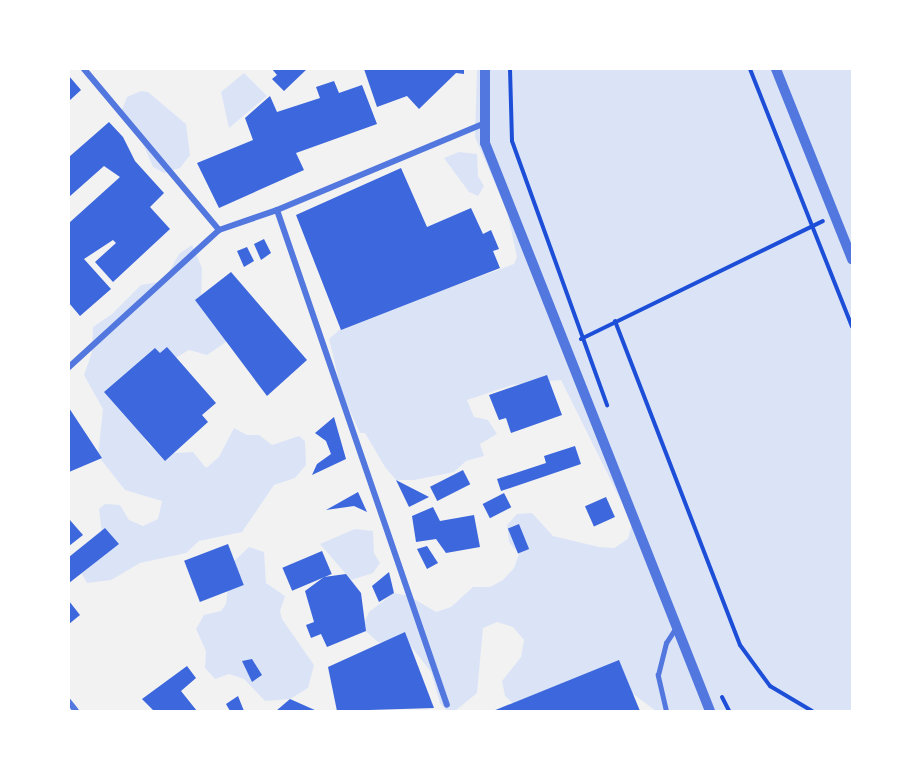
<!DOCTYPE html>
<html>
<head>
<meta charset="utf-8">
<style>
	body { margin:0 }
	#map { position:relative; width:921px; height:780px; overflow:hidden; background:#f2f2f2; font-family:Ubuntu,sans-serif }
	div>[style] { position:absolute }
	.green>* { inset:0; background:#dbe4f7 }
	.building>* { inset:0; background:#3d67dc; transform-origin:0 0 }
	.path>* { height:4px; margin:-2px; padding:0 2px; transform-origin:2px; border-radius:2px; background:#1d4ed8 }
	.service>* { height:4.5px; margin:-2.25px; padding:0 2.25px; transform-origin:2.25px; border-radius:2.25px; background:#5277de }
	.minor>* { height:6px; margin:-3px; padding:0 3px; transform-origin:3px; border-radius:3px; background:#5277de }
	.tertiary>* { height:10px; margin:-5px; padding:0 5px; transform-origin:5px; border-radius:5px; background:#5277de }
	span { translate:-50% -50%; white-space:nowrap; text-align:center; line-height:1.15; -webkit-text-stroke:4.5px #fff; paint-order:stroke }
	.frame { position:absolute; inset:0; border:70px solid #fff; pointer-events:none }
</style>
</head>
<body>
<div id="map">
	<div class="green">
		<i style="clip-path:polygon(477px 69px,852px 69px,852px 711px,656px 711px,621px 685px,518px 708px,505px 696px,502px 681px,521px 657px,524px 640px,513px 627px,497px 622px,483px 628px,477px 693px,455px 711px,447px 711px,440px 703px,431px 672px,410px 645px,378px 642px,362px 628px,369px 612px,394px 593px,409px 596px,436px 612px,451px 607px,473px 587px,490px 587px,503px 580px,514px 568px,519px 554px,509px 542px,507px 525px,517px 514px,532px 513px,553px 536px,599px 547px,614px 548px,628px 539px,632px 523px,561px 380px,512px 385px,467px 400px,474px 417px,488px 420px,497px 434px,480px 444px,484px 456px,466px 461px,454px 472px,414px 480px,396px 480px,385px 467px,365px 433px,360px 433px,342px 393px,329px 339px,370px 302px,414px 292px,430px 295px,514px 264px,517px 257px,507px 211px,475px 137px)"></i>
		<i style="clip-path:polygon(244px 73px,267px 96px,229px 128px,221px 92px)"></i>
		<i style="clip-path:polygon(141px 91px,148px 92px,186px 124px,190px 155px,180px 168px,164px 173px,153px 167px,141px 139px,121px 112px,127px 97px)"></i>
		<i style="clip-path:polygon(459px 152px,477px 154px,478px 176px,484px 186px,478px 196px,469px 192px,444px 158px)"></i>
		<i style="clip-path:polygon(192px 245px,202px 268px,201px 300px,229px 314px,226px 342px,207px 355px,189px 350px,167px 363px,144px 437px,148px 444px,160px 454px,193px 452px,206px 468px,219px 457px,234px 428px,247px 435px,259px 435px,272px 445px,299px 436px,305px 441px,306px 465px,295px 478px,274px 485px,242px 532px,199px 541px,186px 553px,140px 563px,111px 580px,87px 583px,79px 569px,102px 534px,99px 509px,105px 504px,120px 505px,129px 520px,143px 526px,158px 519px,162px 501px,125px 490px,98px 456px,103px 409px,84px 375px,92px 352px,93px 327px,112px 314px,141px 285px,164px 281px,179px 254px)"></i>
		<i style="clip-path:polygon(355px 529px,373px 531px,374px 553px,380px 563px,373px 573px,351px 580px,320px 544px)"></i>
		<i style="clip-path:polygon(249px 547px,264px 552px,266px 583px,285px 596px,280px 611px,282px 619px,314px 665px,308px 688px,290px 699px,265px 701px,244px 679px,229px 674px,215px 679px,205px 668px,206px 651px,196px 629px,204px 615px,221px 611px,226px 604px,231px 564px)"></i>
	</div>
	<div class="building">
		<i style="clip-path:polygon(272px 69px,307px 69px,284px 91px,272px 79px,277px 75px)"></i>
		<i style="clip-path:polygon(364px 69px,464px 69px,464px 74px,456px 73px,419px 109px,407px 96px,377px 107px)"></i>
		<i style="clip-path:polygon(69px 76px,81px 90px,69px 101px)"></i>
		<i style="clip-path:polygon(334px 81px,339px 93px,362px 85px,377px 124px,296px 153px,304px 170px,219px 208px,197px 163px,253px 140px,245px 118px,270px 96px,277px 112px,320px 98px,316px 87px)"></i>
		<i style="clip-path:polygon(109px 122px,123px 137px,135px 161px,164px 193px,150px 207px,170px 229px,113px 282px,95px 262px,116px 243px,113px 240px,84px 259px,111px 289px,80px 316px,69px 303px,69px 223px,120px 177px,104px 166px,69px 197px,69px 157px)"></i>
		<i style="clip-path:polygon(401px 168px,427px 227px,471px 208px,483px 234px,491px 230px,499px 249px,493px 251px,500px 268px,341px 330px,296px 215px)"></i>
		<i style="clip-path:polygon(264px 239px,271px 253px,261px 260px,254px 244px)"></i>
		<i style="clip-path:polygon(247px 247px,254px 261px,244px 267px,237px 251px)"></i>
		<i style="clip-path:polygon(231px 272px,307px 360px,267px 396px,195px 300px)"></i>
		<i style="clip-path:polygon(167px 347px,216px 403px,202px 415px,208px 422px,165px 461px,104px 392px,155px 348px,160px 353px)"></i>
		<i style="clip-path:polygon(547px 375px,562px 415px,511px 433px,506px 418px,499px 420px,489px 395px)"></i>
		<i style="clip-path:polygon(69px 408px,102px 458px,69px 472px)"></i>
		<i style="clip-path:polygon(334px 417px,346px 459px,312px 475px,317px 464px,331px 454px,326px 441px,315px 433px)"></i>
		<i style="clip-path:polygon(575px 446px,581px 464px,501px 491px,497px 479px,546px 463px,544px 456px)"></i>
		<i style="left:463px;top:470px;width:16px;height:37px;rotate:63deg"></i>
		<i style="clip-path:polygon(396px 480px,429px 497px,409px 507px)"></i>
		<i style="clip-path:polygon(358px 492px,367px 512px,354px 506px,326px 510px)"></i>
		<i style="left:504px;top:493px;width:16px;height:24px;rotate:63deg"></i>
		<i style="left:606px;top:497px;width:22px;height:23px;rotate:66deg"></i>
		<i style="clip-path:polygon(433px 507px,440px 521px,474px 515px,480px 547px,446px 553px,436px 539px,416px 542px,412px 516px)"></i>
		<i style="clip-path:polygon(69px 519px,83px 535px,69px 546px)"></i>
		<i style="left:519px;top:524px;width:27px;height:12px;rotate:68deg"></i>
		<i style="clip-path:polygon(105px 528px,119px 544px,69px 583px,69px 557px)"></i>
		<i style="left:228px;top:544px;width:44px;height:47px;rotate:69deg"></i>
		<i style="clip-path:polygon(427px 546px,438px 563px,427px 569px,417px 549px)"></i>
		<i style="left:322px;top:551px;width:25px;height:43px;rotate:67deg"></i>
		<i style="clip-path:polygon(389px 572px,394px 593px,379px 602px,372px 586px)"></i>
		<i style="clip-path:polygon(346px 574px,361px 593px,366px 631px,327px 647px,321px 634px,311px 638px,306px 625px,314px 622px,305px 591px,324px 577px)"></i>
		<i style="clip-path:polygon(69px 601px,80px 615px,69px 624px)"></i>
		<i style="clip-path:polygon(405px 632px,434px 708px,337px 711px,328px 667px)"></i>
		<i style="clip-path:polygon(252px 659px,262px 675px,252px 682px,242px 661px)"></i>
		<i style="clip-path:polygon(619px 660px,640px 711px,493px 711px)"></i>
		<i style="clip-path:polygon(187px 666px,196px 678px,181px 691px,197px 711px,154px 711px,142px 699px)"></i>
		<i style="clip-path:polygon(238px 696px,244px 711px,230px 711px,226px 704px)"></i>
		<i style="clip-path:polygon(290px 699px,317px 711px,276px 711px)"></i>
	</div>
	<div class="path">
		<i style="left:510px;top:69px;width:72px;rotate:88.4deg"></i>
		<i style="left:512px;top:141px;width:281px;rotate:70.2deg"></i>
		<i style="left:750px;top:69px;width:277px;rotate:68.4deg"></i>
		<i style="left:615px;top:321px;width:347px;rotate:68.9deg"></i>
		<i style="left:740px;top:645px;width:51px;rotate:53.8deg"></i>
		<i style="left:770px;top:686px;width:49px;rotate:30.8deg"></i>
		<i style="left:581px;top:339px;width:269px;rotate:-26deg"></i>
		<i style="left:722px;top:697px;width:16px;rotate:63deg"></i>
	</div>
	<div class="service">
		<i style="left:666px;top:711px;width:37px;rotate:-103deg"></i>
		<i style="left:658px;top:675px;width:33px;rotate:-76deg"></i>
		<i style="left:666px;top:643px;width:17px;rotate:-57deg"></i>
	</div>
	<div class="minor">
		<i style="left:84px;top:69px;width:210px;rotate:50deg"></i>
		<i style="left:277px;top:210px;width:523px;rotate:71.05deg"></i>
		<i style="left:69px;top:367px;width:203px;rotate:-42.4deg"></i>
		<i style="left:219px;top:230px;width:61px;rotate:-19deg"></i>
		<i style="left:277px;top:210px;width:223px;rotate:-22.7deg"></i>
		<i style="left:69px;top:702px;width:11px;rotate:52deg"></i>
	</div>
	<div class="tertiary">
		<i style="left:485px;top:69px;width:74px;rotate:90deg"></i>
		<i style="left:485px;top:143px;width:611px;rotate:68.39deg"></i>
		<i style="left:776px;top:69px;width:205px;rotate:68.2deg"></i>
	</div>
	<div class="frame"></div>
</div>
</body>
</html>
